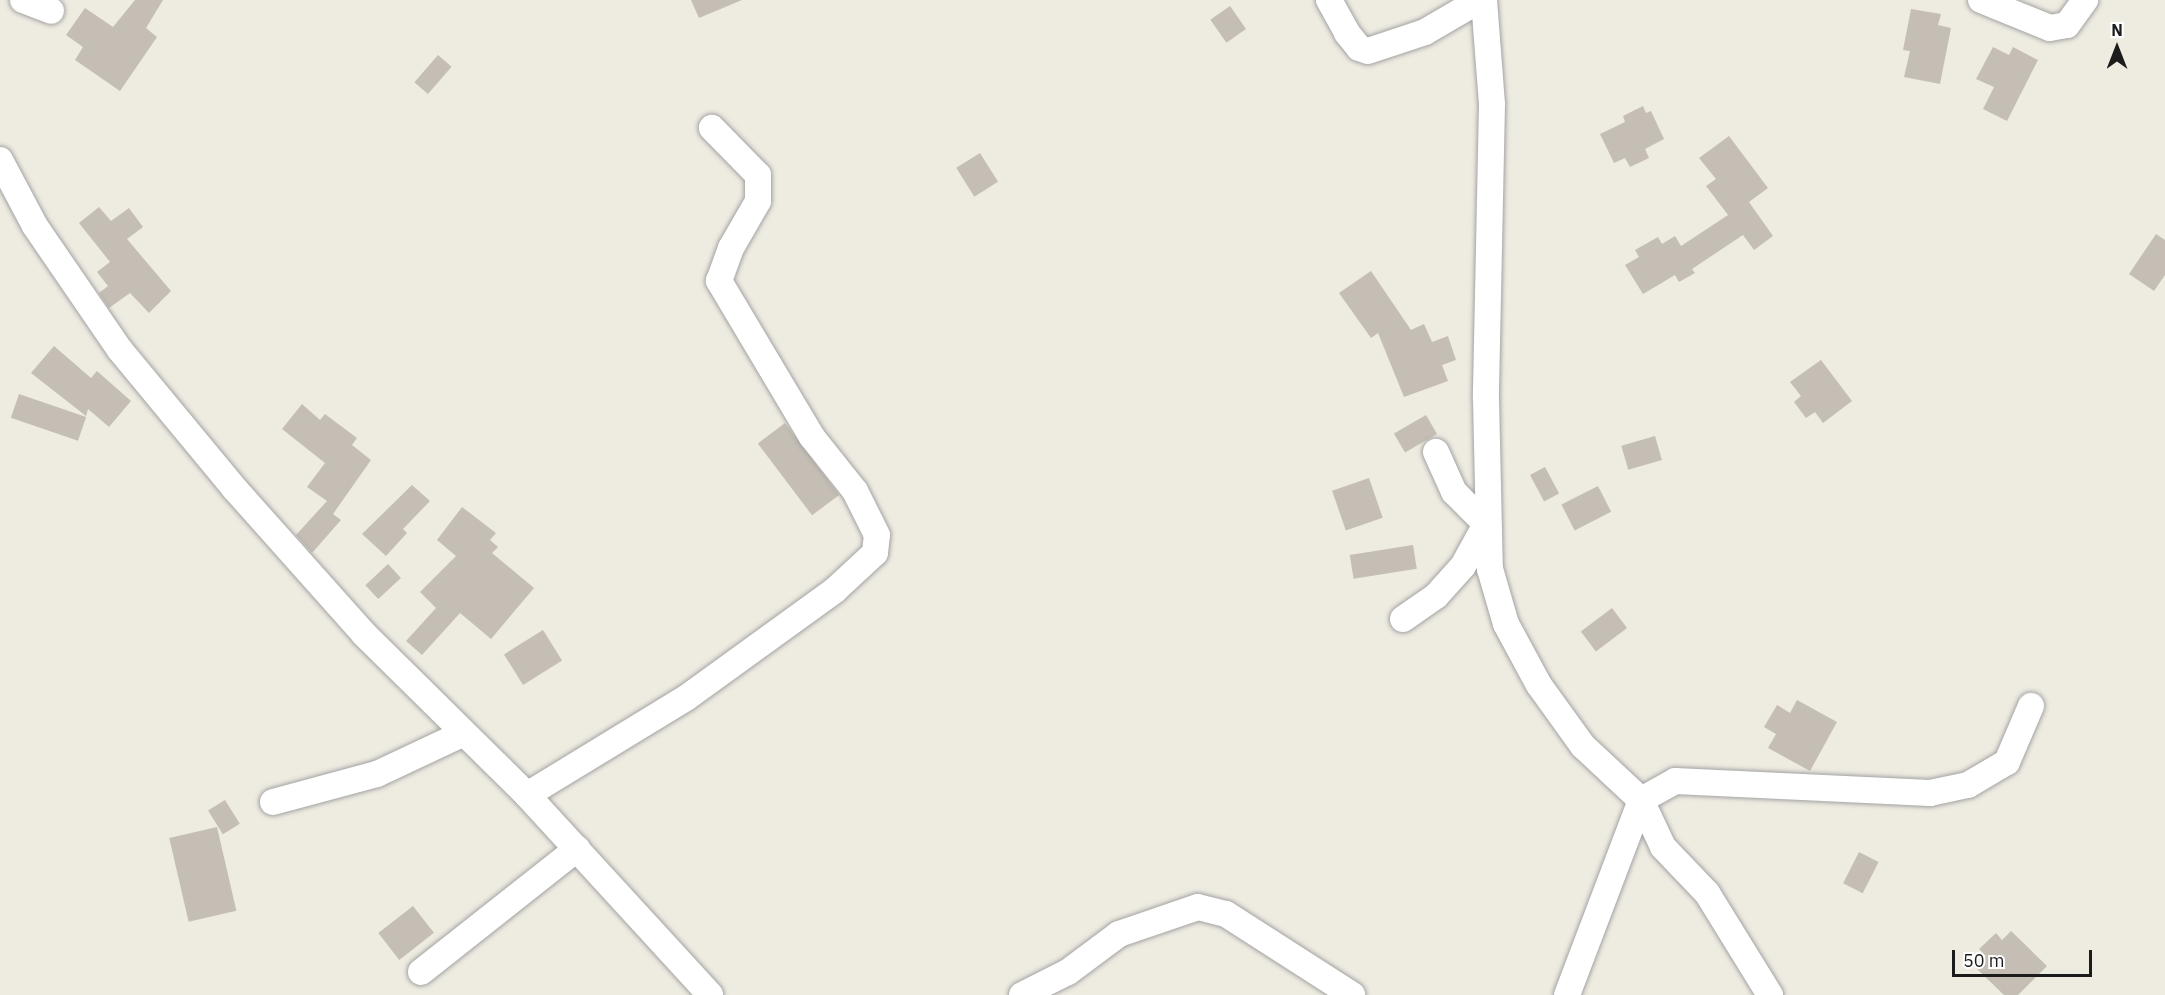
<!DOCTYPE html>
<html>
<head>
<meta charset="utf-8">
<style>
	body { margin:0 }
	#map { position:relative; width:2165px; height:995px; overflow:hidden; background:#eeebe1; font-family:"IBM Plex Sans",sans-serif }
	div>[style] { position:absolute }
	.building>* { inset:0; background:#c5beb4; transform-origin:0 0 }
	.roads { filter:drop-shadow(0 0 2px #a3a3a3) drop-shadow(0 0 2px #a3a3a3) }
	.minor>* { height:26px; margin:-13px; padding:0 13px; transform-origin:13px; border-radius:13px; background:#fff }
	span { translate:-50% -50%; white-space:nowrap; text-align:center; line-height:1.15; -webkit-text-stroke:4.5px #fff; paint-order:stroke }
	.north { position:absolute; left:2087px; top:18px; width:60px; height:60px; -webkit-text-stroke:4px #fff; paint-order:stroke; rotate:0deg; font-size:16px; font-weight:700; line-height:24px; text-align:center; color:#1c1c1c }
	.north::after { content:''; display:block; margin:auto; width:21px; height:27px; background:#1c1c1c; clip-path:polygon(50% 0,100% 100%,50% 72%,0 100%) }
	.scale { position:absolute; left:1952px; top:950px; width:140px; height:27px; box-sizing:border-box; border:3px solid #1c1c1c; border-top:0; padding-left:8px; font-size:18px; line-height:21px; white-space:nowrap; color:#1c1c1c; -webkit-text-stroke:4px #fff; paint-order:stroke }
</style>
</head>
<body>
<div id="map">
	<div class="building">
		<i style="clip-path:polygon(135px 0,163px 0,146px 28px,157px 37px,120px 91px,75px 60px,83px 47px,66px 35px,85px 8px,113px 27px)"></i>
		<i style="clip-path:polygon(691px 0,742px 0,699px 18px)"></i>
		<i style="left:1230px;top:6px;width:28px;height:24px;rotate:55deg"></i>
		<i style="clip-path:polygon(1911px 9px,1941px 14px,1938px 25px,1951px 28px,1940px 84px,1904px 77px,1910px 51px,1903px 50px)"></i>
		<i style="clip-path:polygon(1993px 47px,2009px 55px,2013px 47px,2038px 60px,2007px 121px,1983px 109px,1994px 87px,1976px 79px)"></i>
		<i style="left:438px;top:55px;width:18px;height:36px;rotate:41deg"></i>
		<i style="clip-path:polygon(1643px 106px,1646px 113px,1651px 111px,1664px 139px,1645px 149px,1649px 158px,1630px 167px,1625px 158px,1614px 163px,1600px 134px,1625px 122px,1623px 116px)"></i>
		<i style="clip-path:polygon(1729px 136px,1768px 188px,1749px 202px,1773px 236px,1754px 250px,1743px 235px,1692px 269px,1695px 273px,1679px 282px,1675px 275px,1643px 294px,1625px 265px,1639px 257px,1635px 250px,1658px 237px,1662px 244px,1675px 236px,1681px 246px,1728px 215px,1706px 186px,1716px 179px,1699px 158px)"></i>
		<i style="left:980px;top:153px;width:34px;height:28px;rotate:58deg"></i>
		<i style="clip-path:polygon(99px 207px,111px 221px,129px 208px,143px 227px,127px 239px,171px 291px,149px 313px,130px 293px,109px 308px,99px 293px,108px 286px,97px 272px,110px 262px,79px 223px)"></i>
		<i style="clip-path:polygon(2156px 234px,2165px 240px,2165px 275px,2154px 291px,2129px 274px)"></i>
		<i style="clip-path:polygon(1371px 271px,1411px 330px,1424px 324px,1432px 342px,1448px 336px,1456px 360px,1442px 365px,1448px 381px,1404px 397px,1378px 333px,1371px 338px,1339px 293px)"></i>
		<i style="clip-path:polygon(54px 346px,91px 378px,97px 371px,131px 401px,109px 427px,88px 409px,86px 416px,31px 373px)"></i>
		<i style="clip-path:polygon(1821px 360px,1852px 401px,1823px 423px,1815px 412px,1806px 418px,1794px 402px,1801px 396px,1790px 382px)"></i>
		<i style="left:19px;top:394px;width:71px;height:25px;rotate:19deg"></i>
		<i style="clip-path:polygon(302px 404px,320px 420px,325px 414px,357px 438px,352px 445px,371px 460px,333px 514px,341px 520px,312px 553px,296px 535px,327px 501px,307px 487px,325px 463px,282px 429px)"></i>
		<i style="left:1426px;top:415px;width:22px;height:37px;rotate:60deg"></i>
		<i style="left:785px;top:423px;width:90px;height:34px;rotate:53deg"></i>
		<i style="left:1655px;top:436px;width:25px;height:35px;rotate:74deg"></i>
		<i style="left:1545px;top:467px;width:30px;height:17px;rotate:62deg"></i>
		<i style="left:1369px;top:478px;width:42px;height:39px;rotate:71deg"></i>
		<i style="clip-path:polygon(412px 485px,430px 501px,403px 529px,407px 533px,386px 556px,362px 534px)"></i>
		<i style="left:1598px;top:486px;width:29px;height:41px;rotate:63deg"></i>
		<i style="clip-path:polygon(462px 507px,496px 533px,490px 540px,498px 547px,492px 553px,534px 588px,491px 639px,460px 613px,422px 655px,406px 641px,436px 608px,420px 592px,456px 556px,437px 540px)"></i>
		<i style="left:1413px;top:545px;width:24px;height:64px;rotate:81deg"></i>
		<i style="left:388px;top:564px;width:19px;height:31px;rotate:47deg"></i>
		<i style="left:1612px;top:608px;width:25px;height:39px;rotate:53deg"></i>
		<i style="left:543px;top:630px;width:36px;height:46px;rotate:58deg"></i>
		<i style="clip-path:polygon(1797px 700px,1837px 722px,1810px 771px,1768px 748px,1776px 734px,1764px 727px,1777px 705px,1790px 713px)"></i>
		<i style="left:225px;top:800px;width:28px;height:20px;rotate:58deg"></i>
		<i style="left:217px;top:827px;width:86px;height:49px;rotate:77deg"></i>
		<i style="left:1859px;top:852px;width:22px;height:35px;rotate:27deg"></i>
		<i style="left:413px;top:906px;width:34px;height:44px;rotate:52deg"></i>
		<i style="clip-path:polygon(2011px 931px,2047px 966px,2018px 995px,2004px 995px,1975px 967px,1986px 956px,1979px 949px,1996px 933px,2002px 940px)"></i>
	</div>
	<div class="roads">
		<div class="minor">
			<i style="left:23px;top:0;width:30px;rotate:21deg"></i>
			<i style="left:1329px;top:0;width:38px;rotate:61deg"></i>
			<i style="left:1347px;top:33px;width:19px;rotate:51deg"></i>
			<i style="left:1359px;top:48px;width:9px;rotate:18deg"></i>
			<i style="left:1368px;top:51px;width:60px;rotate:-18.4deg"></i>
			<i style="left:1425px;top:32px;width:64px;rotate:-30.2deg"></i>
			<i style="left:1484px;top:0;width:104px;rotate:85.6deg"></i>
			<i style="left:1492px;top:104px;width:295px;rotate:91.2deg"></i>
			<i style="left:1486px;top:399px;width:170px;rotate:88.7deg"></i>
			<i style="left:1490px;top:569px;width:57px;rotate:73.8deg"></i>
			<i style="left:1506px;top:624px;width:69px;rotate:61.6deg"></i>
			<i style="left:1539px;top:685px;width:75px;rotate:54.2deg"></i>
			<i style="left:1583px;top:746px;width:79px;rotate:43deg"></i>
			<i style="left:1641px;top:800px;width:52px;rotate:64.9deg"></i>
			<i style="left:1663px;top:847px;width:64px;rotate:46.3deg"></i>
			<i style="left:1707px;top:893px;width:120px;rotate:58.3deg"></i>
			<i style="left:1981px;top:0;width:74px;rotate:22.1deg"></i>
			<i style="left:2050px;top:28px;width:17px;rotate:-10deg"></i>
			<i style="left:2067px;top:25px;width:31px;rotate:-54deg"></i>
			<i style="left:0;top:160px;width:75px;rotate:62.1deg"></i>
			<i style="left:35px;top:226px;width:150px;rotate:55.6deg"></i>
			<i style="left:120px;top:350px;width:180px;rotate:50.4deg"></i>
			<i style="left:235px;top:489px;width:194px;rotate:48.3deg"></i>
			<i style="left:364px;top:634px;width:229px;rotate:44.6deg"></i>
			<i style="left:527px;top:795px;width:271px;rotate:47.5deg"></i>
			<i style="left:1403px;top:619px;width:40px;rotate:-34.9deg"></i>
			<i style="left:1436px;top:596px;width:40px;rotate:-48deg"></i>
			<i style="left:1463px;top:566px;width:48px;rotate:-61.3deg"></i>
			<i style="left:1486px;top:524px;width:45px;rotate:-135deg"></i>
			<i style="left:1454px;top:492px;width:44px;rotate:-114.2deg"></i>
			<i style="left:527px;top:795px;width:186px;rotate:-31.4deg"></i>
			<i style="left:686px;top:698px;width:184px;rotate:-35.9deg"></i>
			<i style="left:835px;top:590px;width:54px;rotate:-42.8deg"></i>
			<i style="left:875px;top:553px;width:18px;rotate:-84deg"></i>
			<i style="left:877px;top:535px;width:49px;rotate:-116.6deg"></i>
			<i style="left:855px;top:491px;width:69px;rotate:-128.5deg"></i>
			<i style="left:812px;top:437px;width:182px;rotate:-120.8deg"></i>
			<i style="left:719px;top:281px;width:35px;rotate:-70deg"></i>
			<i style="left:731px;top:248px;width:54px;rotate:-60.1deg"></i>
			<i style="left:758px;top:201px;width:26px;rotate:-90deg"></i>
			<i style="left:758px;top:175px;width:66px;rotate:-134.4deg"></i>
			<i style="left:273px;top:802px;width:108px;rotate:-15.1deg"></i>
			<i style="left:377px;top:774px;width:94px;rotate:-25.2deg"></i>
			<i style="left:421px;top:972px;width:199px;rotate:-38.3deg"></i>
			<i style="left:1022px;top:995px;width:51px;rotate:-26.6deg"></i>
			<i style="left:1068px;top:972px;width:64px;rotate:-36.7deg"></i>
			<i style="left:1119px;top:934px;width:83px;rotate:-18.9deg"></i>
			<i style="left:1198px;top:907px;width:29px;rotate:14deg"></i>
			<i style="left:1226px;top:914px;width:150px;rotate:32.7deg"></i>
			<i style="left:1567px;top:995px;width:209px;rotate:-69.2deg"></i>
			<i style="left:1641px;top:800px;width:39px;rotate:-29deg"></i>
			<i style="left:1675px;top:781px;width:255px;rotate:2.7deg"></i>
			<i style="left:1930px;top:793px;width:39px;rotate:-12deg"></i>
			<i style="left:1968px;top:785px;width:45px;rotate:-30.5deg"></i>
			<i style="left:2007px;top:762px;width:61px;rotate:-66.8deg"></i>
		</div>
	</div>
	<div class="north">N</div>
	<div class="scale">50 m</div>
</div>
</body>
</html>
